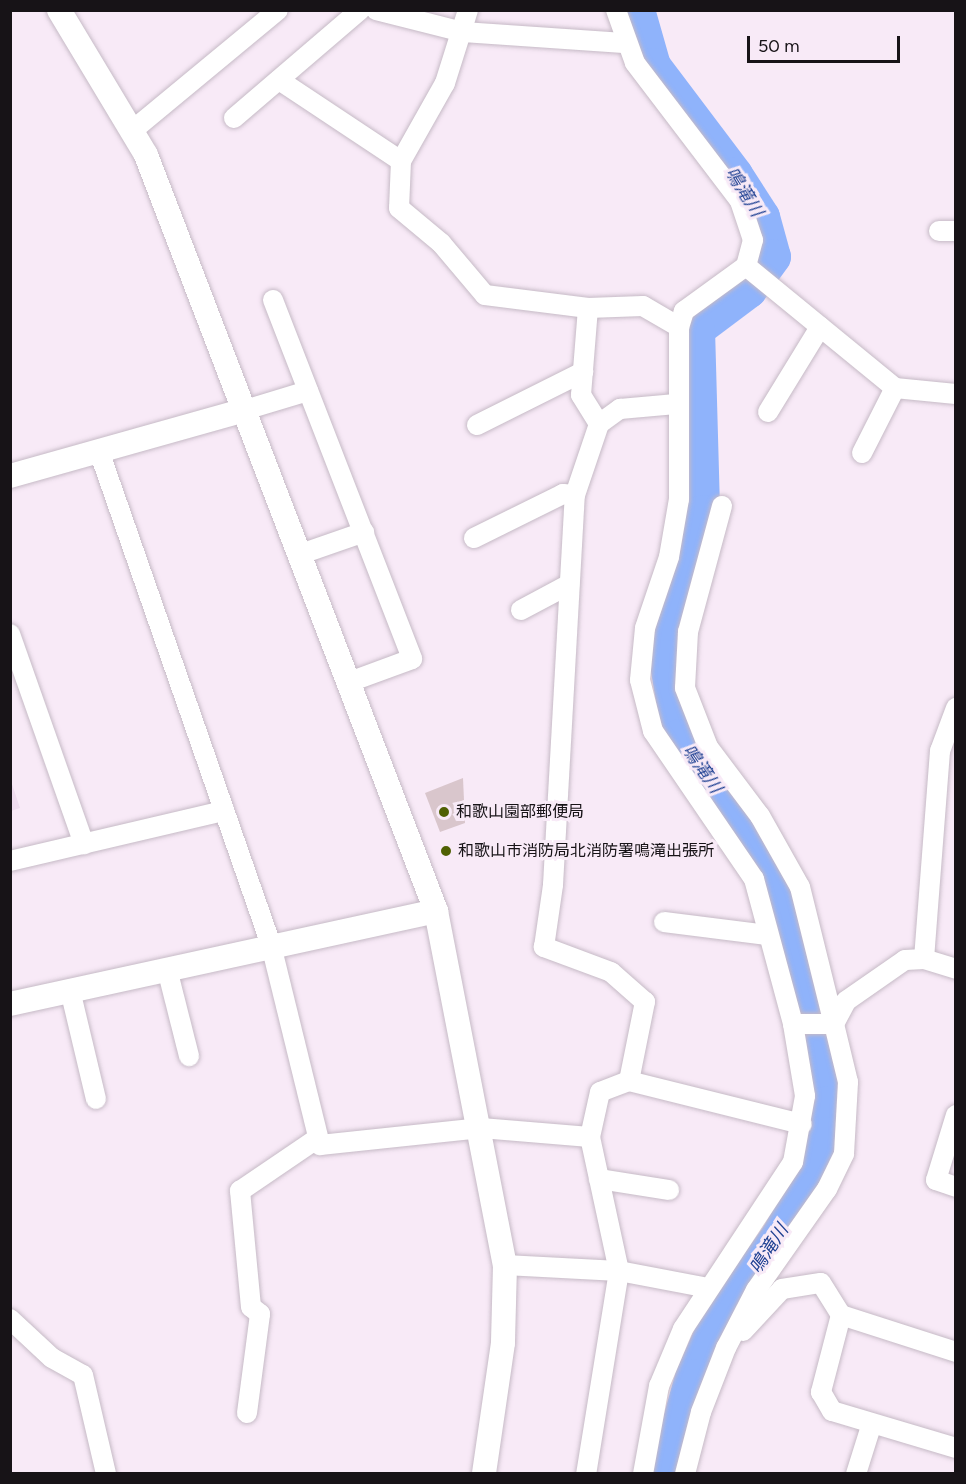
<!DOCTYPE html>
<html>
<head>
<meta charset="utf-8">
<style>
	body { margin:0 }
	#map { position:relative; width:966px; height:1484px; overflow:hidden; background:#f8eaf7; font-family:Figtree,"Noto Sans JP",sans-serif }
	div>[style] { position:absolute }
	.built>* { inset:0; background:#eedbee }
	.river>* { height:36px; margin:-18px; padding:0 18px; transform-origin:18px; border-radius:18px; background:#8fb3fb }
	.building>* { inset:0; background:#d9c6cc }
	.roads { filter:drop-shadow(0 0 2px #c6bac6) drop-shadow(0 0 2px #c6bac6) }
	.minor>* { height:20px; margin:-10px; padding:0 10px; transform-origin:10px; border-radius:10px; background:#fff }
	.tertiary>* { height:24px; margin:-12px; padding:0 12px; transform-origin:12px; border-radius:12px; background:#fff }
	.dots>* { width:16px; height:16px; translate:-50% -50%; box-sizing:border-box; border:3px solid #f8eaf7; border-radius:50% }
	span { translate:-50% -50%; white-space:nowrap; text-align:center; line-height:1.15; -webkit-text-stroke:6px #f8eaf7; paint-order:stroke }
	.poi-label { font-size:16px; color:#171317 }
	.left { translate:0 -50%; text-align:left }
	.water-label { font-size:18px; color:#1e4092; font-style:italic }
	.frame { position:absolute; inset:0; border:12px solid #171317; pointer-events:none }
	.scale { position:absolute; left:747px; top:36px; width:153px; height:27px; box-sizing:border-box; border:3px solid #171317; border-top:0; padding-left:8px; font-size:18px; line-height:21px; white-space:nowrap; color:#171317; -webkit-text-stroke:4px #f8eaf7; paint-order:stroke }
</style>
</head>
<body>
<div id="map">
	<div class="built">
		<i style="clip-path:polygon(10px 778px,20px 808px,11px 811px,10px 811px)"></i>
	</div>
	<div class="river">
		<i style="left:637px;top:10px;width:58px;rotate:74.1deg"></i>
		<i style="left:653px;top:66px;width:136px;rotate:53deg"></i>
		<i style="left:735px;top:175px;width:50px;rotate:57.3deg"></i>
		<i style="left:762px;top:217px;width:41px;rotate:74.6deg"></i>
		<i style="left:773px;top:257px;width:41px;rotate:126deg"></i>
		<i style="left:749px;top:290px;width:65px;rotate:143.1deg"></i>
		<i style="left:697px;top:329px;width:184px;rotate:88.4deg"></i>
		<i style="left:702px;top:513px;width:149px;rotate:103.6deg"></i>
		<i style="left:667px;top:658px;width:80px;rotate:80.7deg"></i>
		<i style="left:680px;top:737px;width:143px;rotate:55deg"></i>
		<i style="left:762px;top:854px;width:203px;rotate:73.1deg"></i>
		<i style="left:821px;top:1048px;width:56px;rotate:82.9deg"></i>
		<i style="left:828px;top:1104px;width:31px;rotate:94deg"></i>
		<i style="left:826px;top:1135px;width:59px;rotate:111.8deg"></i>
		<i style="left:804px;top:1190px;width:52px;rotate:118.5deg"></i>
		<i style="left:779px;top:1236px;width:105px;rotate:125.7deg"></i>
		<i style="left:718px;top:1321px;width:61px;rotate:114.1deg"></i>
		<i style="left:693px;top:1377px;width:101px;rotate:105.6deg"></i>
	</div>
	<div class="building">
		<i style="clip-path:polygon(463px 778px,465px 823px,440px 832px,425px 793px)"></i>
	</div>
	<div class="roads">
		<div class="minor">
			<i style="left:376px;top:10px;width:90px;rotate:14.2deg"></i>
			<i style="left:463px;top:32px;width:161px;rotate:3.9deg"></i>
			<i style="left:468px;top:10px;width:77px;rotate:107.5deg"></i>
			<i style="left:445px;top:83px;width:90px;rotate:119.4deg"></i>
			<i style="left:401px;top:161px;width:47px;rotate:92.4deg"></i>
			<i style="left:399px;top:208px;width:55px;rotate:39.8deg"></i>
			<i style="left:441px;top:243px;width:68px;rotate:49.8deg"></i>
			<i style="left:485px;top:295px;width:104px;rotate:7.2deg"></i>
			<i style="left:588px;top:308px;width:55px;rotate:-2.1deg"></i>
			<i style="left:643px;top:306px;width:42px;rotate:30.3deg"></i>
			<i style="left:616px;top:10px;width:56px;rotate:70.3deg"></i>
			<i style="left:635px;top:63px;width:173px;rotate:52.7deg"></i>
			<i style="left:740px;top:201px;width:41px;rotate:71.6deg"></i>
			<i style="left:753px;top:240px;width:27px;rotate:105deg"></i>
			<i style="left:746px;top:266px;width:77px;rotate:144deg"></i>
			<i style="left:684px;top:311px;width:17px;rotate:107deg"></i>
			<i style="left:679px;top:327px;width:172px;rotate:90deg"></i>
			<i style="left:679px;top:499px;width:59px;rotate:99.8deg"></i>
			<i style="left:669px;top:557px;width:75px;rotate:108.7deg"></i>
			<i style="left:645px;top:628px;width:52px;rotate:95.5deg"></i>
			<i style="left:640px;top:680px;width:53px;rotate:75.7deg"></i>
			<i style="left:653px;top:731px;width:179px;rotate:55.7deg"></i>
			<i style="left:754px;top:879px;width:150px;rotate:74.9deg"></i>
			<i style="left:793px;top:1024px;width:73px;rotate:80.5deg"></i>
			<i style="left:805px;top:1096px;width:67px;rotate:100.3deg"></i>
			<i style="left:793px;top:1162px;width:200px;rotate:123.4deg"></i>
			<i style="left:683px;top:1329px;width:62px;rotate:112.8deg"></i>
			<i style="left:659px;top:1386px;width:89px;rotate:100.3deg"></i>
			<i style="left:279px;top:80px;width:146px;rotate:33.6deg"></i>
			<i style="left:234px;top:118px;width:166px;rotate:-40.6deg"></i>
			<i style="left:133px;top:130px;width:188px;rotate:-39.6deg"></i>
			<i style="left:939px;top:231px;width:17px"></i>
			<i style="left:746px;top:266px;width:193px;rotate:39.3deg"></i>
			<i style="left:895px;top:388px;width:61px;rotate:5.6deg"></i>
			<i style="left:273px;top:300px;width:385px;rotate:68.8deg"></i>
			<i style="left:412px;top:659px;width:67px;rotate:159.9deg"></i>
			<i style="left:588px;top:308px;width:87px;rotate:94.6deg"></i>
			<i style="left:581px;top:395px;width:34px;rotate:58deg"></i>
			<i style="left:245px;top:410px;width:66px;rotate:-16.8deg"></i>
			<i style="left:768px;top:412px;width:100px;rotate:-58.5deg"></i>
			<i style="left:477px;top:425px;width:119px;rotate:-26.6deg"></i>
			<i style="left:99px;top:451px;width:523px;rotate:70.8deg"></i>
			<i style="left:271px;top:945px;width:206px;rotate:76.2deg"></i>
			<i style="left:320px;top:1145px;width:162px;rotate:-6deg"></i>
			<i style="left:481px;top:1128px;width:109px;rotate:4.7deg"></i>
			<i style="left:590px;top:1137px;width:137px;rotate:77.8deg"></i>
			<i style="left:619px;top:1271px;width:206px;rotate:99.2deg"></i>
			<i style="left:862px;top:453px;width:73px;rotate:-63.1deg"></i>
			<i style="left:722px;top:506px;width:131px;rotate:105.1deg"></i>
			<i style="left:688px;top:632px;width:56px;rotate:93.1deg"></i>
			<i style="left:685px;top:688px;width:63px;rotate:68.7deg"></i>
			<i style="left:708px;top:747px;width:86px;rotate:53deg"></i>
			<i style="left:760px;top:816px;width:81px;rotate:60.6deg"></i>
			<i style="left:800px;top:887px;width:141px;rotate:76.1deg"></i>
			<i style="left:834px;top:1024px;width:41px;rotate:180deg"></i>
			<i style="left:474px;top:538px;width:99px;rotate:-26.3deg"></i>
			<i style="left:563px;top:494px;width:12px;rotate:5deg"></i>
			<i style="left:301px;top:554px;width:67px;rotate:-19.2deg"></i>
			<i style="left:521px;top:610px;width:55px;rotate:-28deg"></i>
			<i style="left:10px;top:634px;width:223px;rotate:70.6deg"></i>
			<i style="left:10px;top:861px;width:220px;rotate:-13.2deg"></i>
			<i style="left:664px;top:922px;width:104px;rotate:7.2deg"></i>
			<i style="left:924px;top:959px;width:209px;rotate:-85.6deg"></i>
			<i style="left:940px;top:751px;width:46px;rotate:-69.6deg"></i>
			<i style="left:167px;top:969px;width:90px;rotate:75.8deg"></i>
			<i style="left:70px;top:990px;width:112px;rotate:76.6deg"></i>
			<i style="left:629px;top:1081px;width:81px;rotate:-78.6deg"></i>
			<i style="left:645px;top:1002px;width:45px;rotate:-138.6deg"></i>
			<i style="left:611px;top:972px;width:72px;rotate:-159.5deg"></i>
			<i style="left:544px;top:947px;width:63px;rotate:-81.7deg"></i>
			<i style="left:553px;top:885px;width:391px;rotate:-86.8deg"></i>
			<i style="left:575px;top:495px;width:75px;rotate:-71.3deg"></i>
			<i style="left:599px;top:424px;width:26px;rotate:-36deg"></i>
			<i style="left:620px;top:409px;width:56px;rotate:-5.1deg"></i>
			<i style="left:956px;top:1115px;width:68px;rotate:107.1deg"></i>
			<i style="left:936px;top:1180px;width:21px;rotate:19deg"></i>
			<i style="left:590px;top:1137px;width:46px;rotate:-77.5deg"></i>
			<i style="left:600px;top:1092px;width:31px;rotate:-21deg"></i>
			<i style="left:629px;top:1081px;width:178px;rotate:14deg"></i>
			<i style="left:599px;top:1179px;width:71px;rotate:8.9deg"></i>
			<i style="left:505px;top:1265px;width:114px;rotate:3deg"></i>
			<i style="left:619px;top:1271px;width:91px;rotate:10.8deg"></i>
			<i style="left:841px;top:1315px;width:121px;rotate:17.8deg"></i>
			<i style="left:10px;top:1319px;width:57px;rotate:42.9deg"></i>
			<i style="left:52px;top:1358px;width:35px;rotate:29deg"></i>
			<i style="left:83px;top:1375px;width:102px;rotate:76.9deg"></i>
			<i style="left:743px;top:1331px;width:57px;rotate:-47.1deg"></i>
			<i style="left:782px;top:1289px;width:39px;rotate:-9deg"></i>
			<i style="left:821px;top:1283px;width:38px;rotate:58deg"></i>
			<i style="left:841px;top:1315px;width:80px;rotate:104.6deg"></i>
			<i style="left:821px;top:1392px;width:22px;rotate:60deg"></i>
			<i style="left:832px;top:1411px;width:129px;rotate:16.6deg"></i>
			<i style="left:247px;top:1413px;width:100px;rotate:-82.5deg"></i>
			<i style="left:260px;top:1314px;width:11px;rotate:-142deg"></i>
			<i style="left:251px;top:1307px;width:117px;rotate:-95.4deg"></i>
			<i style="left:240px;top:1191px;width:94px;rotate:-34.2deg"></i>
			<i style="left:685px;top:1474px;width:64px;rotate:-75.5deg"></i>
			<i style="left:701px;top:1412px;width:69px;rotate:-68.7deg"></i>
			<i style="left:726px;top:1348px;width:65px;rotate:-62.7deg"></i>
			<i style="left:756px;top:1290px;width:123px;rotate:-54.9deg"></i>
			<i style="left:827px;top:1189px;width:39px;rotate:-64deg"></i>
			<i style="left:844px;top:1154px;width:72px;rotate:-86.8deg"></i>
			<i style="left:848px;top:1082px;width:60px;rotate:-103.6deg"></i>
			<i style="left:834px;top:1024px;width:26px;rotate:-62deg"></i>
			<i style="left:846px;top:1001px;width:72px;rotate:-34.8deg"></i>
			<i style="left:905px;top:960px;width:19px;rotate:-3deg"></i>
			<i style="left:924px;top:959px;width:34px;rotate:17deg"></i>
			<i style="left:856px;top:1474px;width:53px;rotate:-72.6deg"></i>
		</div>
		<div class="tertiary">
			<i style="left:59px;top:10px;width:169px;rotate:59deg"></i>
			<i style="left:146px;top:155px;width:810px;rotate:69.01deg"></i>
			<i style="left:436px;top:911px;width:361px;rotate:79deg"></i>
			<i style="left:505px;top:1265px;width:78px;rotate:91.5deg"></i>
			<i style="left:503px;top:1343px;width:132px;rotate:98.3deg"></i>
			<i style="left:10px;top:476px;width:244px;rotate:-15.7deg"></i>
			<i style="left:10px;top:1004px;width:436px;rotate:-12.3deg"></i>
		</div>
	</div>
	<div class="dots">
		<i style="left:444px;top:812px;background:#4f6003"></i>
		<i style="left:446px;top:851px;background:#4f6003"></i>
	</div>
	<div class="poi-label">
		<span class="left" style="left:456px;top:812px">和歌山園部郵便局</span>
		<span class="left" style="left:458px;top:851px">和歌山市消防局北消防署鳴滝出張所</span>
	</div>
	<div class="water-label">
		<span style="left:744px;top:192px;rotate:58deg">鳴滝川</span>
		<span style="left:702px;top:769px;rotate:55deg">鳴滝川</span>
		<span style="left:769px;top:1249px;rotate:-57deg">鳴滝川</span>
	</div>
	<div class="frame"></div>
	<div class="scale">50 m</div>
</div>
</body>
</html>
